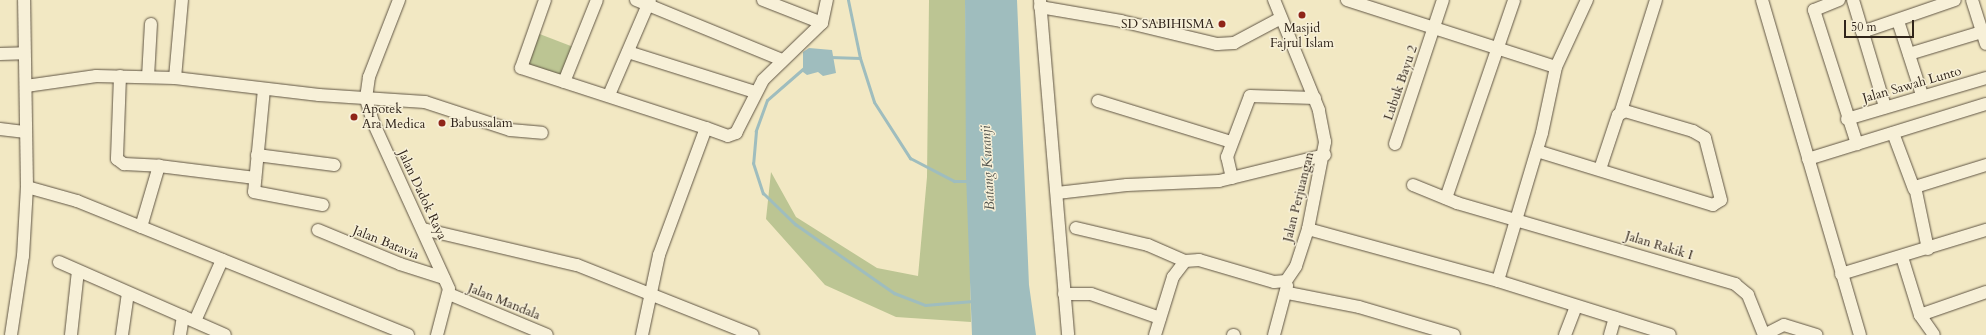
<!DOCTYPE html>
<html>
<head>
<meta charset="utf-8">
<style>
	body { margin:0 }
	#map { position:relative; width:1986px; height:335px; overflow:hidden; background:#f2e8c3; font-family:Cardo,serif }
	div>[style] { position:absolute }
	.green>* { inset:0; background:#bcc593; transform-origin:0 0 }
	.water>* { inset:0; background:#9fbdbe }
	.stream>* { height:3px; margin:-1.5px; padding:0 1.5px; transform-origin:1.5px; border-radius:1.5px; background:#9fbdbe }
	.roads { filter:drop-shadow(0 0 1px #605544) drop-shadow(0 0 1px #605544) }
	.minor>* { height:12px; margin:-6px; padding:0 6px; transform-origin:6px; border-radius:6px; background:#f7f0d8 }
	.dots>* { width:11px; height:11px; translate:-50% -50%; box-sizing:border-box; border:2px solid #f7f0d8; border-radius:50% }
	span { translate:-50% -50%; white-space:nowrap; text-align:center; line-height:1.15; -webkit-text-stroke:3px #f7f0d8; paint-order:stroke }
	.poi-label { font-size:13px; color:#30241a }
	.right { translate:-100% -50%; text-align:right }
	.left { translate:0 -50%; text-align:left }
	.street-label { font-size:13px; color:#30241a }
	.water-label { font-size:14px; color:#51524b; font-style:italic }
	.scale { position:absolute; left:1844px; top:20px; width:70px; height:18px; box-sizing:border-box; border:2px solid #30241a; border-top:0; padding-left:5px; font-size:12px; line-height:14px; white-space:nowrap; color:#30241a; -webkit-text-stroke:3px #f7f0d8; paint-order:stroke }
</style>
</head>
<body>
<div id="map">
	<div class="green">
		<i style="clip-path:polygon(929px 0,965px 0,971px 322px,896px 317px,825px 285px,766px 219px,771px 172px,796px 217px,877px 268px,918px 276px,927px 177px)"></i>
		<i style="left:537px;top:33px;width:39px;height:33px;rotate:21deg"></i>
	</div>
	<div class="water">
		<i style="clip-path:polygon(965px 0,1017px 0,1029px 285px,1036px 335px,972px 335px,966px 175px)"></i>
		<i style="clip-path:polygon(809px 48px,832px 50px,836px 73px,823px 76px,818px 72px,807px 75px,803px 72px,803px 52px)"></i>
	</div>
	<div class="stream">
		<i style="left:848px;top:0;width:59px;rotate:78.3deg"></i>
		<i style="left:860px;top:58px;width:46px;rotate:72.3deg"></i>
		<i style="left:874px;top:102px;width:67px;rotate:57.3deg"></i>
		<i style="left:910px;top:158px;width:50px;rotate:27.6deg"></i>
		<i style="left:954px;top:181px;width:15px"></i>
		<i style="left:830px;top:57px;width:30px;rotate:2deg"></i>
		<i style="left:805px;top:67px;width:50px;rotate:139deg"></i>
		<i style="left:767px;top:100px;width:33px;rotate:110deg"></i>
		<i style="left:756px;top:131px;width:32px;rotate:95deg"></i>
		<i style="left:753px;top:163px;width:32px;rotate:72deg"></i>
		<i style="left:763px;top:193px;width:45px;rotate:44.1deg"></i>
		<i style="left:795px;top:224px;width:121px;rotate:34.9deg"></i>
		<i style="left:894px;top:293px;width:33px;rotate:21deg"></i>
		<i style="left:925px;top:305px;width:48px;rotate:-4.8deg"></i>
	</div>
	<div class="roads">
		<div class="minor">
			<i style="left:399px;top:0;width:83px;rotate:111.3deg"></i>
			<i style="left:369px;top:77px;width:22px;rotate:98deg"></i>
			<i style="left:366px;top:99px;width:24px;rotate:73deg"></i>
			<i style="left:373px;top:122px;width:183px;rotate:65.5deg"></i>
			<i style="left:449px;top:289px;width:48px;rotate:104.6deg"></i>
			<i style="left:545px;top:0;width:72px;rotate:109.4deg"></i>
			<i style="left:521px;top:68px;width:194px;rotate:18deg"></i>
			<i style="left:636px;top:0;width:158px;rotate:22.3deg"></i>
			<i style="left:763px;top:0;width:63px;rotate:21.3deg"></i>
			<i style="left:1040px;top:0;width:336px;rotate:85.2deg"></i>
			<i style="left:1347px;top:0;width:219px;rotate:17.8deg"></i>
			<i style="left:1556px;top:67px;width:67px;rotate:102deg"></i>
			<i style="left:1542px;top:133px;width:154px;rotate:106.6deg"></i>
			<i style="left:1762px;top:0;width:349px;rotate:73.7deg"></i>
			<i style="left:1839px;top:0;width:27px;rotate:158deg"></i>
			<i style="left:1814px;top:10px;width:141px;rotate:72.2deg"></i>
			<i style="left:1853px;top:0;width:112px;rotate:73.3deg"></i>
			<i style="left:1972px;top:0;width:46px;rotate:72.3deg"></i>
			<i style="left:1040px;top:7px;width:82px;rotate:9.8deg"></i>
			<i style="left:1121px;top:21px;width:99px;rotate:13.5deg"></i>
			<i style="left:1217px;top:44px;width:17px;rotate:-3deg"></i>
			<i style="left:1234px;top:43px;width:53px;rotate:-28deg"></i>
			<i style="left:1898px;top:21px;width:78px;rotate:72deg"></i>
			<i style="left:1862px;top:32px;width:98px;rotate:-19deg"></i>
			<i style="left:628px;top:52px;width:133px;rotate:17.5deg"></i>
			<i style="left:0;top:54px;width:24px;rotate:-2deg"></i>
			<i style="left:1909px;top:54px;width:76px;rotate:-16.8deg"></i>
			<i style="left:1556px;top:67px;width:74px;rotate:-65.2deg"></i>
			<i style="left:120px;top:76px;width:83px;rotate:92.1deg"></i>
			<i style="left:117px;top:159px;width:9px;rotate:36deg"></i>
			<i style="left:124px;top:164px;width:35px;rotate:3deg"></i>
			<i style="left:148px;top:77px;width:53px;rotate:-86.8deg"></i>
			<i style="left:175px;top:78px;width:78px;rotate:-84.9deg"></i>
			<i style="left:564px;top:82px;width:88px;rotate:-68.1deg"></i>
			<i style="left:26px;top:86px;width:71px;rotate:-8.1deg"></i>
			<i style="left:96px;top:76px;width:79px;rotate:1.5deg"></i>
			<i style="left:175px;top:78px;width:145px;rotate:6.7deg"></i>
			<i style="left:319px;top:95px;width:106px;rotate:3.8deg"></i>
			<i style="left:425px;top:102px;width:89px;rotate:18.2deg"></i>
			<i style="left:510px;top:130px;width:32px;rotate:5deg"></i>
			<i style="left:264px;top:89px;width:103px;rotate:95.5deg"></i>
			<i style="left:254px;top:192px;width:70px;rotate:10.7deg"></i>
			<i style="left:609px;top:95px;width:103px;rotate:-66.7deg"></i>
			<i style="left:1098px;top:101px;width:139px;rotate:17.1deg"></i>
			<i style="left:1621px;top:111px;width:116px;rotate:-72.5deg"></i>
			<i style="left:1847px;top:119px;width:145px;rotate:-16.4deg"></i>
			<i style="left:0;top:129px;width:26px;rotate:7deg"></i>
			<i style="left:1893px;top:133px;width:60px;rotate:69.4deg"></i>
			<i style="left:1395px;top:144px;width:152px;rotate:-71.6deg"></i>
			<i style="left:1537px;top:151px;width:184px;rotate:17.1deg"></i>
			<i style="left:1713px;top:205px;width:9px;rotate:-32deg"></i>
			<i style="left:1721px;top:200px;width:64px;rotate:-104.5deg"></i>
			<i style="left:1705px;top:138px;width:14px;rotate:-150deg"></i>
			<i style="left:1693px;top:131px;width:71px;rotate:-163.6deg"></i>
			<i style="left:1625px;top:111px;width:8px;rotate:150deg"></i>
			<i style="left:1618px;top:115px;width:57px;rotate:108.4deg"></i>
			<i style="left:257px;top:155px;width:78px;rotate:7.4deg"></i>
			<i style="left:1808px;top:159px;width:186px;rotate:-17.2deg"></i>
			<i style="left:1232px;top:178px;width:22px;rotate:-103deg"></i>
			<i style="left:1227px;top:157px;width:65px;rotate:-69.3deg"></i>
			<i style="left:1250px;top:96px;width:65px;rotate:1.8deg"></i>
			<i style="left:1413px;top:185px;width:48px;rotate:22.2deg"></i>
			<i style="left:1457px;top:203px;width:290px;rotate:16.2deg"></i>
			<i style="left:1735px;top:284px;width:17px;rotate:40deg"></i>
			<i style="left:1748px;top:295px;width:43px;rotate:68.2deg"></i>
			<i style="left:27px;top:187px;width:52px;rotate:15.6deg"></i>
			<i style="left:77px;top:201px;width:357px;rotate:22deg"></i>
			<i style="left:1057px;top:193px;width:70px;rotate:-6.5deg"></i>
			<i style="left:1127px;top:185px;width:92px;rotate:-2.5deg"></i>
			<i style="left:1219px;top:181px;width:109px;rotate:-13.8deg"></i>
			<i style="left:1446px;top:198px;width:209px;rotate:-71deg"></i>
			<i style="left:141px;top:227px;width:64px;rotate:-73.6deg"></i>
			<i style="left:159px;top:166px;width:97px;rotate:7.1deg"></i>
			<i style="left:1076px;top:228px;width:74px;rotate:13.3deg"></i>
			<i style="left:1148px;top:245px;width:40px;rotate:23.4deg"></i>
			<i style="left:423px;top:229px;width:158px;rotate:13.2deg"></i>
			<i style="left:577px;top:265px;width:189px;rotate:21.7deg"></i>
			<i style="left:1308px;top:229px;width:197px;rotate:15.3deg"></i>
			<i style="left:1498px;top:281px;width:180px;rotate:17.4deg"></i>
			<i style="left:318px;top:230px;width:89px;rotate:22.5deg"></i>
			<i style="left:400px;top:264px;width:46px;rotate:17.7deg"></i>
			<i style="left:1928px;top:249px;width:63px;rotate:-101.8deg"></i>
			<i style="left:1915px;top:187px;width:74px;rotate:-17.2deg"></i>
			<i style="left:1902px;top:257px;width:61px;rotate:72.8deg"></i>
			<i style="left:1920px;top:315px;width:70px;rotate:-19.2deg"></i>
			<i style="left:59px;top:262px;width:181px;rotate:23.7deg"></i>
			<i style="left:1841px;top:274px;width:152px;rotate:-16.9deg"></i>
			<i style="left:1288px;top:293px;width:72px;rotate:11.2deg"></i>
			<i style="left:1359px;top:307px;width:99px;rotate:16.4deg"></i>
			<i style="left:449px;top:294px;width:106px;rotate:22.7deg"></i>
			<i style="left:1064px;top:294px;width:27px"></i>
			<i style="left:1091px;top:294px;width:73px;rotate:19.2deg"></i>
			<i style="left:1920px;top:315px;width:24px;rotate:55deg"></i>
			<i style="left:195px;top:321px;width:67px;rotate:-66.1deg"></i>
			<i style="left:11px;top:335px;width:80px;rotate:-81.4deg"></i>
			<i style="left:23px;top:256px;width:69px;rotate:-86.7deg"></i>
			<i style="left:27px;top:187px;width:187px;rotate:-90.9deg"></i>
			<i style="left:71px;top:335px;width:64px;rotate:-83.8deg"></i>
			<i style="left:122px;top:335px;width:42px;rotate:-81.9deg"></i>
			<i style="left:180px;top:335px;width:19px;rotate:-81deg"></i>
			<i style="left:642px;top:335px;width:82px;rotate:-78deg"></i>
			<i style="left:659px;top:255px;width:135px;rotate:-69.7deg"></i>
			<i style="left:706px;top:128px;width:23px;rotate:20deg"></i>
			<i style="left:728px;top:136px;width:9px;rotate:-21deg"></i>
			<i style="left:736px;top:133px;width:59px;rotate:-63deg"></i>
			<i style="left:763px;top:80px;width:82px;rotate:-44deg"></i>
			<i style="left:822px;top:23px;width:24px;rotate:-78deg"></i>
			<i style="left:1155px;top:335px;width:61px;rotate:-72.8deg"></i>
			<i style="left:1173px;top:277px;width:20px;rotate:-53deg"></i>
			<i style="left:1185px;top:261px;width:14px;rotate:-4deg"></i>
			<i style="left:1199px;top:260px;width:78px;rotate:16.3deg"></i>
			<i style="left:1274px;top:282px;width:12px;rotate:-5deg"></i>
			<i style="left:1286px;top:281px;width:18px;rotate:-56deg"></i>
			<i style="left:1296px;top:266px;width:39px;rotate:-72deg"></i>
			<i style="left:1308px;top:229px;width:89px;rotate:-78.9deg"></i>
			<i style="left:1325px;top:142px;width:33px;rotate:-101deg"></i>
			<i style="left:1319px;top:110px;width:119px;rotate:-112.2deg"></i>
			<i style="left:1233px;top:335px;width:1px"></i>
			<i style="left:1274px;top:335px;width:51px;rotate:-75.1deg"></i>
			<i style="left:1565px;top:335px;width:31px;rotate:-69deg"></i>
			<i style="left:1610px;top:335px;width:18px;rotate:-74deg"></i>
			<i style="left:1764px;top:335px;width:22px;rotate:-27deg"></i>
			<i style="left:1784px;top:325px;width:34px;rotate:17deg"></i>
		</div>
	</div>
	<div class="dots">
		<i style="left:1302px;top:15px;background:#8f2418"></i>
		<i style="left:1222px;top:24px;background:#8f2418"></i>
		<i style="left:354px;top:117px;background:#8f2418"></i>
		<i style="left:442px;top:123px;background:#8f2418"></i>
	</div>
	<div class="poi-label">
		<span class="right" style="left:1214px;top:24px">SD SABIHISMA</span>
		<span style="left:1302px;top:36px">Masjid<br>Fajrul Islam</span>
		<span class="left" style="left:362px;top:117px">Apotek<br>Ara Medica</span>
		<span class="left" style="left:450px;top:123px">Babussalam</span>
	</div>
	<div class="street-label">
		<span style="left:1401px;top:83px;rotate:-71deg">Lubuk Bayu 2</span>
		<span style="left:1912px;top:85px;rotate:-16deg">Jalan Sawah Lunto</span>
		<span style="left:422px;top:195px;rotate:65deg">Jalan Dadok Raya</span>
		<span style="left:1299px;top:197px;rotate:-76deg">Jalan Perjuangan</span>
		<span style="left:386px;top:243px;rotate:22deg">Jalan Batavia</span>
		<span style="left:1659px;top:246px;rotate:17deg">Jalan Rakik I</span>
		<span style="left:504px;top:302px;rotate:22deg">Jalan Mandala</span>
	</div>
	<div class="water-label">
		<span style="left:988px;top:168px;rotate:-93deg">Batang Kuranji</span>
	</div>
	<div class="scale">50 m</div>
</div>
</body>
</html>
